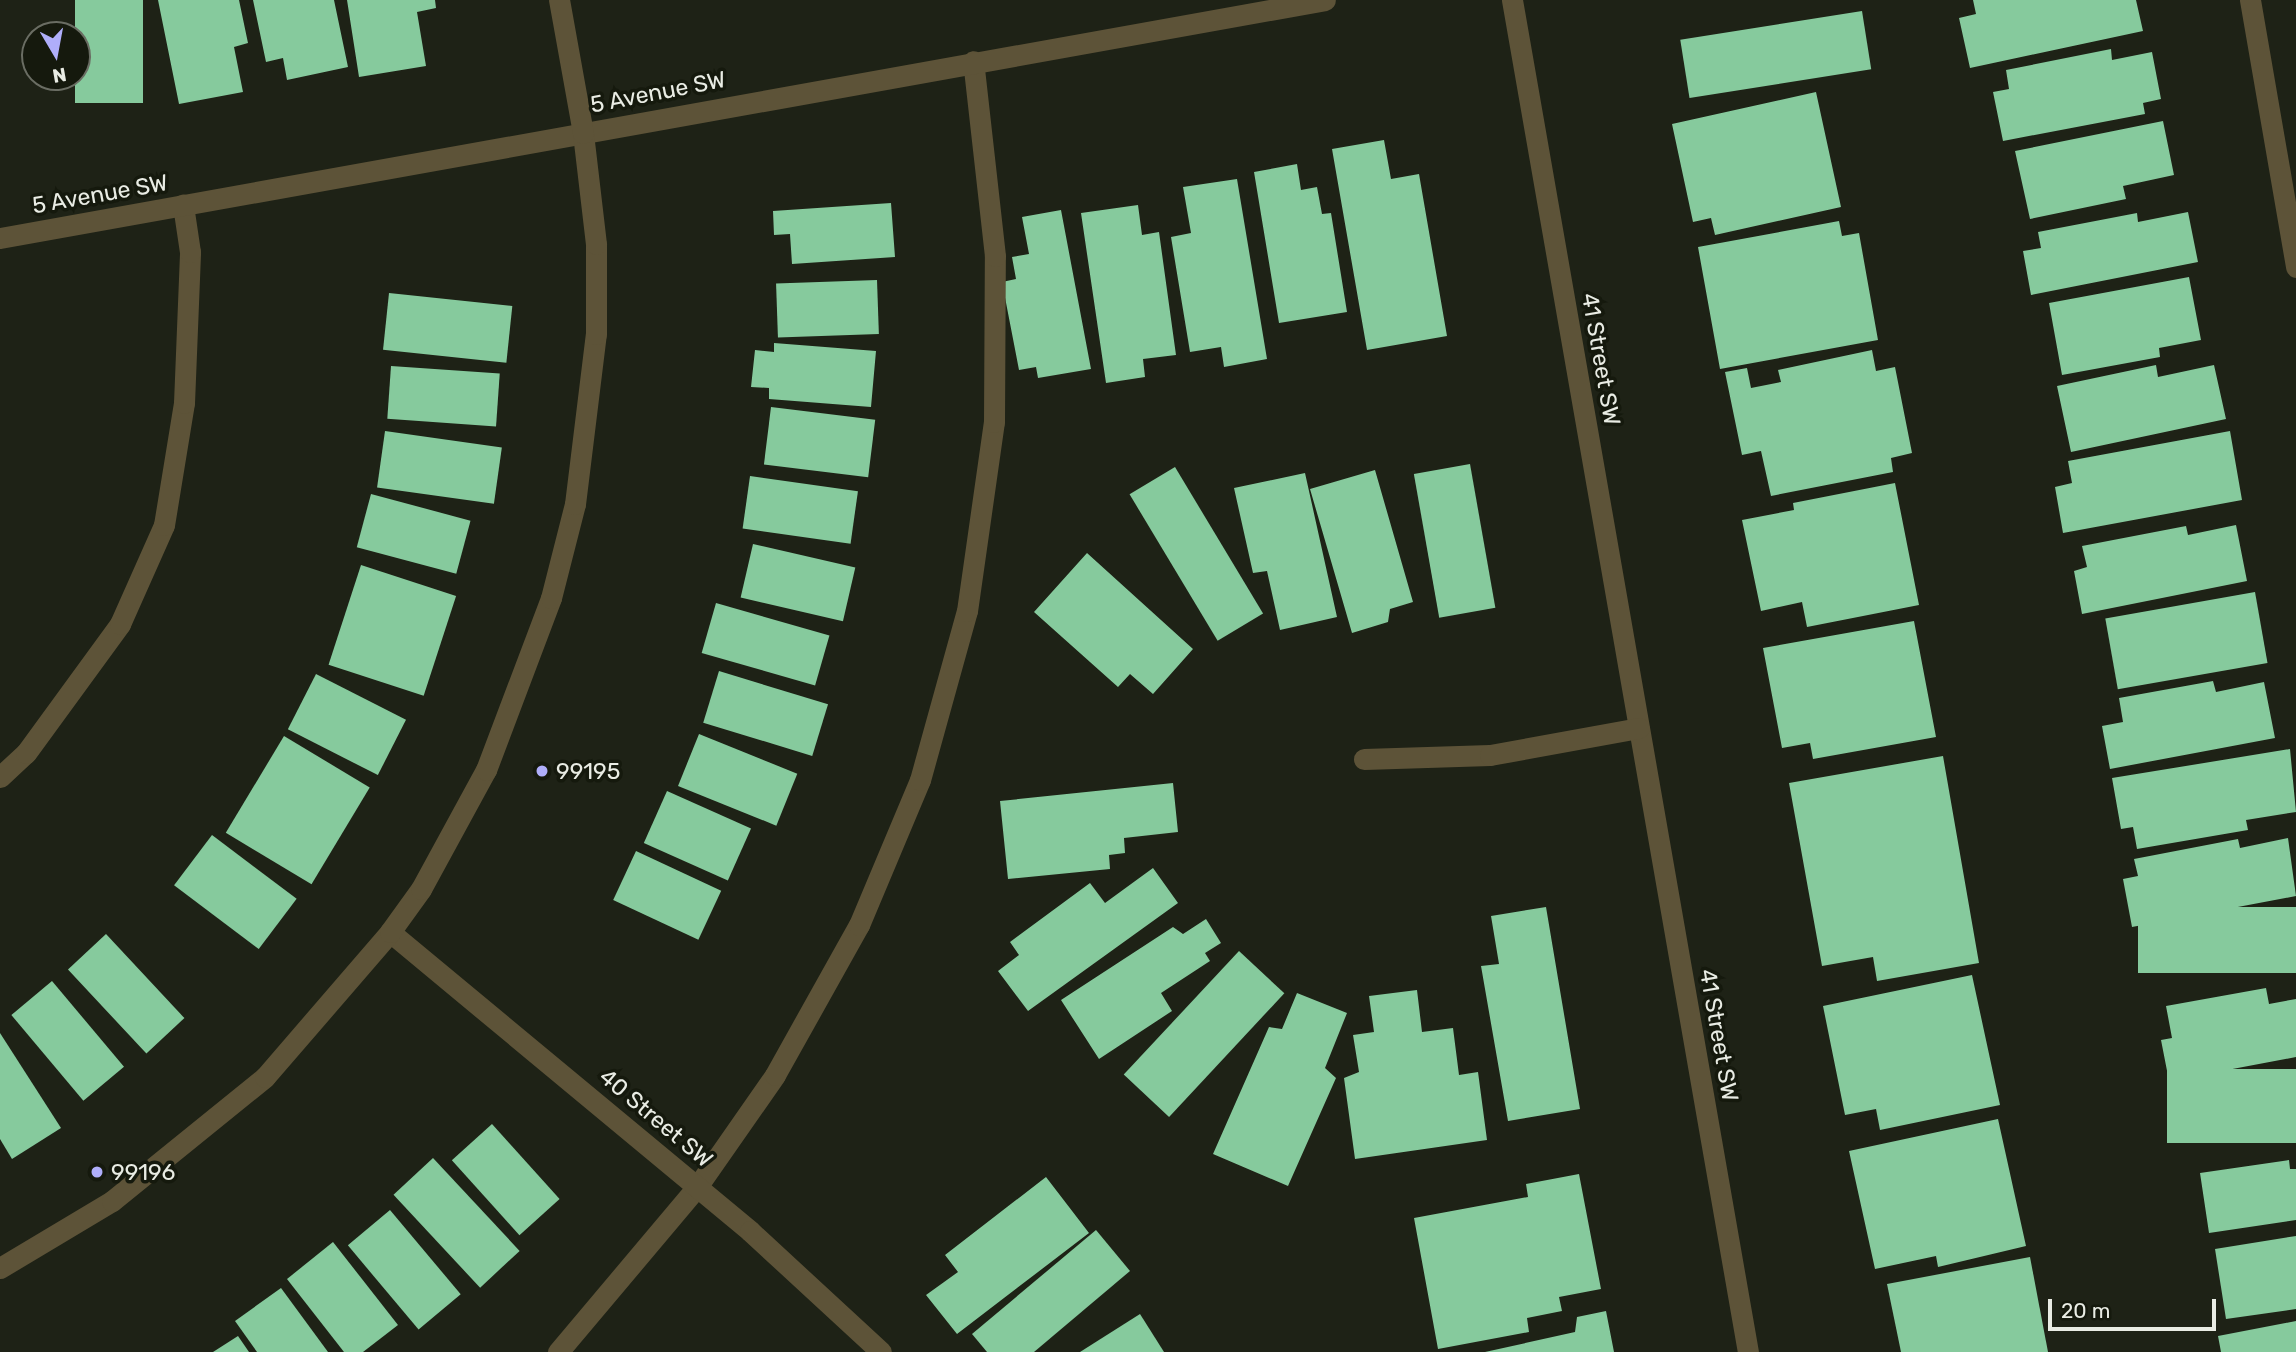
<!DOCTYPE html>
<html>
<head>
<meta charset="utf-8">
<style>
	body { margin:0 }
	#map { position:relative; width:2296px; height:1352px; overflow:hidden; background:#1e2216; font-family:Rubik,sans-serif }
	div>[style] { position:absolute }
	.building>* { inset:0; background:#86ca9d; transform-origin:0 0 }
	.service>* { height:21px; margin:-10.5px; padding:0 10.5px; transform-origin:10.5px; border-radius:10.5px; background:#5d5338 }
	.minor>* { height:21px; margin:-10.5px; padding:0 10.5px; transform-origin:10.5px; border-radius:10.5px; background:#5d5338 }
	.tertiary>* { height:21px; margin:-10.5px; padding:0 10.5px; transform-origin:10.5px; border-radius:10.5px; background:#5d5338 }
	.dots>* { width:19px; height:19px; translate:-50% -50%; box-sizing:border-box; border:4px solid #15190d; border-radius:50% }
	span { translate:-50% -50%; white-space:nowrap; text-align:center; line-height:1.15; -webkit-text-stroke:7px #15190d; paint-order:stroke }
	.street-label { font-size:23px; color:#e9ece4 }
	.poi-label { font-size:23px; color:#e9ece4 }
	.left { translate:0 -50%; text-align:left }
	.north { position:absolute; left:21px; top:21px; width:70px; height:70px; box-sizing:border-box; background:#15190d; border:2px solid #6a6d63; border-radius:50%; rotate:170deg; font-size:19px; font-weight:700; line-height:28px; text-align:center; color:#e9ece4 }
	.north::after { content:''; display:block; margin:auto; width:24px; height:32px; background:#afaefa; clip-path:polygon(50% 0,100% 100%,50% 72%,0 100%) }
	.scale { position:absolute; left:2048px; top:1299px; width:168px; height:32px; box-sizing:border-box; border:4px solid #e9ece4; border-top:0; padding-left:9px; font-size:21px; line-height:24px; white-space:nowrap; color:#e9ece4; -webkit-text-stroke:5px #15190d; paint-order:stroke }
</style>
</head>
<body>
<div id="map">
	<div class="building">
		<i style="left:75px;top:0;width:68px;height:103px"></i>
		<i style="clip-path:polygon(158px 0,239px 0,248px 43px,234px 47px,243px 92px,179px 104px)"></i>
		<i style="clip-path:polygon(253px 0,334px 0,348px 67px,287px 80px,283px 58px,266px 62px)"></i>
		<i style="clip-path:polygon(347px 0,435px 0,436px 8px,417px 12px,426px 66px,359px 77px)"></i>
		<i style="clip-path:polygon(1973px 0,2136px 0,2143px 31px,1970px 68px,1959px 18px,1976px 14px)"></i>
		<i style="left:1862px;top:11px;width:59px;height:184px;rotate:81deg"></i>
		<i style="clip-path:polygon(2111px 49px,2112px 60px,2152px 52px,2161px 99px,2143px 103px,2145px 114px,2003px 141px,1993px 92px,2009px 89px,2006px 70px)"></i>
		<i style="clip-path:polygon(1816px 92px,1841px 207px,1715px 235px,1711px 218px,1693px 222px,1672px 124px)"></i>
		<i style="clip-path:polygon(2163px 121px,2174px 175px,2123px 186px,2126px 199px,2030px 219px,2015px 151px)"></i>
		<i style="clip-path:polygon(1384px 140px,1391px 179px,1419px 174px,1447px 336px,1367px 350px,1332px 149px)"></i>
		<i style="clip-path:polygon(1297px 164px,1301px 190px,1317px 187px,1322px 214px,1331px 213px,1347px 312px,1279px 323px,1254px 172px)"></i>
		<i style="clip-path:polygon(1237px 179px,1267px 359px,1224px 367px,1221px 347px,1190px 352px,1171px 237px,1191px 233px,1183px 187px)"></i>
		<i style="clip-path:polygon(891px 203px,895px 257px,792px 264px,790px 234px,774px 235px,773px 211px)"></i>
		<i style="clip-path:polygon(1138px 205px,1142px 235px,1159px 232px,1176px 355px,1143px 359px,1145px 377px,1106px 383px,1081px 213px)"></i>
		<i style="clip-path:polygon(1061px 210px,1091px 369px,1038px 378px,1036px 367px,1019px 370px,1002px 282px,1016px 279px,1012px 257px,1029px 254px,1022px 217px)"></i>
		<i style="clip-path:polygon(2188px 212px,2198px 262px,2031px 295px,2023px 251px,2041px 248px,2038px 232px,2137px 213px,2138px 222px)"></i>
		<i style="clip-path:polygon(1839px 221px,1842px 236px,1859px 233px,1878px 340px,1720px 369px,1698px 247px)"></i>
		<i style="clip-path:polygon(2189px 277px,2201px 340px,2159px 348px,2160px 357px,2062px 375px,2049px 303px)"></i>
		<i style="left:877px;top:280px;width:54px;height:101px;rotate:88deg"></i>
		<i style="left:389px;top:293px;width:124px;height:57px;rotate:6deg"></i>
		<i style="clip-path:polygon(774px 343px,876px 351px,871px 407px,769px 399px,769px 388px,751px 387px,755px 350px,774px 352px)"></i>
		<i style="clip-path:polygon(1872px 350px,1876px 371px,1895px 367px,1912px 453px,1891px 458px,1893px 472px,1771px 496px,1761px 451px,1742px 455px,1725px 372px,1747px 368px,1751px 388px,1781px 382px,1778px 370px)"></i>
		<i style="clip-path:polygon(2156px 365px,2158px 377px,2214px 365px,2226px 419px,2071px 452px,2057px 386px)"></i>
		<i style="left:391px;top:366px;width:109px;height:53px;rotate:4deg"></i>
		<i style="left:771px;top:407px;width:105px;height:58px;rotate:7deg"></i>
		<i style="left:385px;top:431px;width:118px;height:57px;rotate:8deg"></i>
		<i style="clip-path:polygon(2230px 431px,2242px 500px,2063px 533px,2055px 487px,2072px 483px,2068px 461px)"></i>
		<i style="left:1470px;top:464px;width:146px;height:57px;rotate:80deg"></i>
		<i style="left:1175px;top:467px;width:171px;height:53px;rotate:59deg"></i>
		<i style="clip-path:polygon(1375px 470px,1413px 602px,1390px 609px,1388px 622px,1352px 633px,1310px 489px)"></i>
		<i style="clip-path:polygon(1305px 473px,1337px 617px,1280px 630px,1267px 571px,1253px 573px,1234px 488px)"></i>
		<i style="left:750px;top:476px;width:109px;height:53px;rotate:8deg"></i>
		<i style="clip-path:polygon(1895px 483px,1919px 605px,1807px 627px,1802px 602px,1761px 611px,1742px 520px,1794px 510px,1793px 503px)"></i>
		<i style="left:371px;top:494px;width:103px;height:55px;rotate:15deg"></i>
		<i style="clip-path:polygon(2236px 525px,2247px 581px,2082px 614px,2074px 571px,2087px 567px,2082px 546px,2186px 526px,2188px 535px)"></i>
		<i style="left:753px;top:544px;width:105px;height:55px;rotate:13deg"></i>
		<i style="clip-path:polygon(1087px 553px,1193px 649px,1153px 694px,1130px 674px,1118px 687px,1034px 612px)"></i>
		<i style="left:361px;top:565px;width:100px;height:105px;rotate:18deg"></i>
		<i style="left:2255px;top:592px;width:72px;height:152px;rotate:80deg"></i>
		<i style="left:716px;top:603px;width:118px;height:52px;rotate:16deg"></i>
		<i style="clip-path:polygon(1914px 621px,1936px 737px,1813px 759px,1810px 743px,1782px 748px,1763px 648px)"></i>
		<i style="left:719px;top:671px;width:114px;height:54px;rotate:17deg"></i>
		<i style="left:316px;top:674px;width:101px;height:62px;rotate:27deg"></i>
		<i style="clip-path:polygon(2213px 681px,2216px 692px,2264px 682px,2275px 738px,2110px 769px,2102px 726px,2123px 722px,2119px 698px)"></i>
		<i style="left:699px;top:734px;width:106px;height:56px;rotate:22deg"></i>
		<i style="left:284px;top:736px;width:100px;height:113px;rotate:31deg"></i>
		<i style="clip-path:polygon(2290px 749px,2296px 812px,2246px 820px,2248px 830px,2137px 849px,2133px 827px,2121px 829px,2112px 778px)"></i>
		<i style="clip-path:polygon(1943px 756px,1979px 963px,1877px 981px,1873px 957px,1822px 966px,1789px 783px)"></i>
		<i style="clip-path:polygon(1173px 783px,1178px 832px,1124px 838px,1125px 853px,1109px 855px,1110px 869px,1008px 879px,1000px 801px)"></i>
		<i style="left:667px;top:791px;width:92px;height:57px;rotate:24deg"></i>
		<i style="left:212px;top:835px;width:106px;height:63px;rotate:37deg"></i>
		<i style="clip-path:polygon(2288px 838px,2296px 896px,2132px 927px,2123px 879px,2138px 876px,2134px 859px,2238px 839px,2240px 848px)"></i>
		<i style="left:636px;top:851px;width:94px;height:54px;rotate:25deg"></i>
		<i style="clip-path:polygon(1153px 868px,1178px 903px,1028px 1011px,998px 971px,1019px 955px,1010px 942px,1090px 883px,1105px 903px)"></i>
		<i style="clip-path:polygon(1546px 907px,1580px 1109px,1508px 1121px,1481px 966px,1499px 964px,1491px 916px)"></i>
		<i style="left:2296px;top:907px;width:66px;height:158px;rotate:90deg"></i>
		<i style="clip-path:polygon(1206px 919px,1221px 943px,1205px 953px,1210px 961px,1161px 993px,1172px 1011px,1099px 1059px,1061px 1000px,1173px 927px,1183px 934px)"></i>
		<i style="left:106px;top:934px;width:115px;height:52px;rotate:47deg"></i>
		<i style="left:1239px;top:951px;width:62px;height:169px;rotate:43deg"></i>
		<i style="clip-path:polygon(1972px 975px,2000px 1105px,1880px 1130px,1876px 1109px,1845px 1115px,1823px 1006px)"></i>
		<i style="left:52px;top:981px;width:112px;height:53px;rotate:50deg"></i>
		<i style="clip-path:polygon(2266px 988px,2269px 1004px,2296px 999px,2296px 1057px,2169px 1081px,2161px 1040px,2172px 1038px,2166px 1006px)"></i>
		<i style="clip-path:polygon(1417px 990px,1422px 1032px,1453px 1028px,1459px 1075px,1478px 1072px,1487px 1140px,1355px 1159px,1344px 1078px,1359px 1072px,1353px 1035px,1374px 1032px,1369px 996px)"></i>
		<i style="clip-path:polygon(1297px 993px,1347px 1013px,1325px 1068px,1336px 1078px,1288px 1186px,1213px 1154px,1269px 1027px,1282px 1029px)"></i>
		<i style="clip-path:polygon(0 1033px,61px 1128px,12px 1159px,0 1139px)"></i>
		<i style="left:2296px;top:1069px;width:74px;height:129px;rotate:90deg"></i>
		<i style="clip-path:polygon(1998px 1119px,2026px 1246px,1938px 1267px,1936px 1256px,1875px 1269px,1849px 1151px)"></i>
		<i style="left:492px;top:1124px;width:101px;height:54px;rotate:48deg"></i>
		<i style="left:433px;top:1158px;width:127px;height:54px;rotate:47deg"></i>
		<i style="clip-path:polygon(2289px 1160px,2290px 1169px,2296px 1169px,2296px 1220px,2209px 1233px,2200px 1173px)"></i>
		<i style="clip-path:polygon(1579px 1174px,1601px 1289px,1559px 1297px,1562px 1311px,1527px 1318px,1529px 1332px,1438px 1349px,1414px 1218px,1528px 1197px,1526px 1184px)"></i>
		<i style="clip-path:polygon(1046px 1177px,1089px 1233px,957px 1334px,926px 1295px,958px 1272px,945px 1255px)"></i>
		<i style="left:390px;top:1210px;width:110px;height:55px;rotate:50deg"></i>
		<i style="clip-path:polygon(1096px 1230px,1130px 1271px,1034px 1352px,987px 1352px,972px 1334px)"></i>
		<i style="clip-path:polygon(2296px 1236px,2296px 1309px,2226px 1319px,2215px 1249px)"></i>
		<i style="clip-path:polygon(333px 1242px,398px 1325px,363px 1352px,344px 1352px,287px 1279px)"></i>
		<i style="clip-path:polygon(2030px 1257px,2048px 1352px,1901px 1352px,1887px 1284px)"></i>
		<i style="clip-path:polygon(281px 1288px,328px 1352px,257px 1352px,235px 1321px)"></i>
		<i style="clip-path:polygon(1606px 1311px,1614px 1352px,1485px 1352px,1575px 1332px,1577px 1317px)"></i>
		<i style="clip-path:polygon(1140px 1314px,1164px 1352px,1080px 1352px)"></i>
		<i style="clip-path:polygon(2296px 1321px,2296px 1352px,2221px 1352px,2218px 1336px)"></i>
		<i style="clip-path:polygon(238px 1336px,249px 1352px,213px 1352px)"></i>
	</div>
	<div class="service">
		<i style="left:0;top:777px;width:35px;rotate:-43deg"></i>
		<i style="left:26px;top:753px;width:160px;rotate:-53.9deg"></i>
		<i style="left:120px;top:624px;width:108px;rotate:-66deg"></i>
		<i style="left:164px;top:525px;width:124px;rotate:-80.7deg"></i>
		<i style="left:184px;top:403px;width:151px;rotate:-87.7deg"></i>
		<i style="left:190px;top:252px;width:48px;rotate:-98.5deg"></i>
		<i style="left:558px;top:1352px;width:216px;rotate:-49.9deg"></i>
		<i style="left:697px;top:1187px;width:136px;rotate:-55.1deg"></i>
		<i style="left:775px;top:1075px;width:172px;rotate:-60.8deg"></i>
		<i style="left:859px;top:925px;width:157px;rotate:-67.2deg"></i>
		<i style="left:920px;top:780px;width:175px;rotate:-74.5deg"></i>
		<i style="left:967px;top:611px;width:191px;rotate:-81.9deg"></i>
		<i style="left:994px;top:422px;width:166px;rotate:-89.7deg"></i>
		<i style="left:995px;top:256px;width:196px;rotate:-96.4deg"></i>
	</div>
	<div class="minor">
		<i style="left:1512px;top:0;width:1372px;rotate:80.1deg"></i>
		<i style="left:2250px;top:0;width:271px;rotate:80.2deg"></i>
		<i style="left:0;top:238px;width:1346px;rotate:-10.18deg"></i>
		<i style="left:1364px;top:759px;width:126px;rotate:-1.8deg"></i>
		<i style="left:1490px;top:755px;width:151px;rotate:-10.3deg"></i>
		<i style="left:390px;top:932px;width:468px;rotate:39.7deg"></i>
		<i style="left:750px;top:1231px;width:178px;rotate:42.7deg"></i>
	</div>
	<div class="tertiary">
		<i style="left:0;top:1268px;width:131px;rotate:-30.9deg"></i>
		<i style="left:112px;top:1201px;width:197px;rotate:-39deg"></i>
		<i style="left:265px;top:1077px;width:191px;rotate:-49.2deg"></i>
		<i style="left:390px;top:932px;width:53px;rotate:-54.2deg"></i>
		<i style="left:421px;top:889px;width:136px;rotate:-61.4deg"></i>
		<i style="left:486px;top:770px;width:184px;rotate:-69.3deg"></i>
		<i style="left:551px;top:598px;width:97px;rotate:-75.7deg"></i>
		<i style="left:575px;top:504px;width:171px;rotate:-83deg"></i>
		<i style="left:596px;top:334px;width:90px;rotate:-90deg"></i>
		<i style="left:596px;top:244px;width:112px;rotate:-96.7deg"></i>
		<i style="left:583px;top:133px;width:135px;rotate:-100.2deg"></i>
	</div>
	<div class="dots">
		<i style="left:542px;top:771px;background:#afaefa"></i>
		<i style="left:97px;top:1172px;background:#afaefa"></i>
	</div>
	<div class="street-label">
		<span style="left:658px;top:92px;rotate:-11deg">5 Avenue SW</span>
		<span style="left:100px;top:194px;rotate:-10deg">5 Avenue SW</span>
		<span style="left:1601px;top:359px;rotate:80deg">41 Street SW</span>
		<span style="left:1719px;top:1035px;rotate:80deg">41 Street SW</span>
		<span style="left:656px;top:1118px;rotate:40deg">40 Street SW</span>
	</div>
	<div class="poi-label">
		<span class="left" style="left:556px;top:771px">99195</span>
		<span class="left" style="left:111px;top:1172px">99196</span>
	</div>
	<div class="north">N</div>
	<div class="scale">20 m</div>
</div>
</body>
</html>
